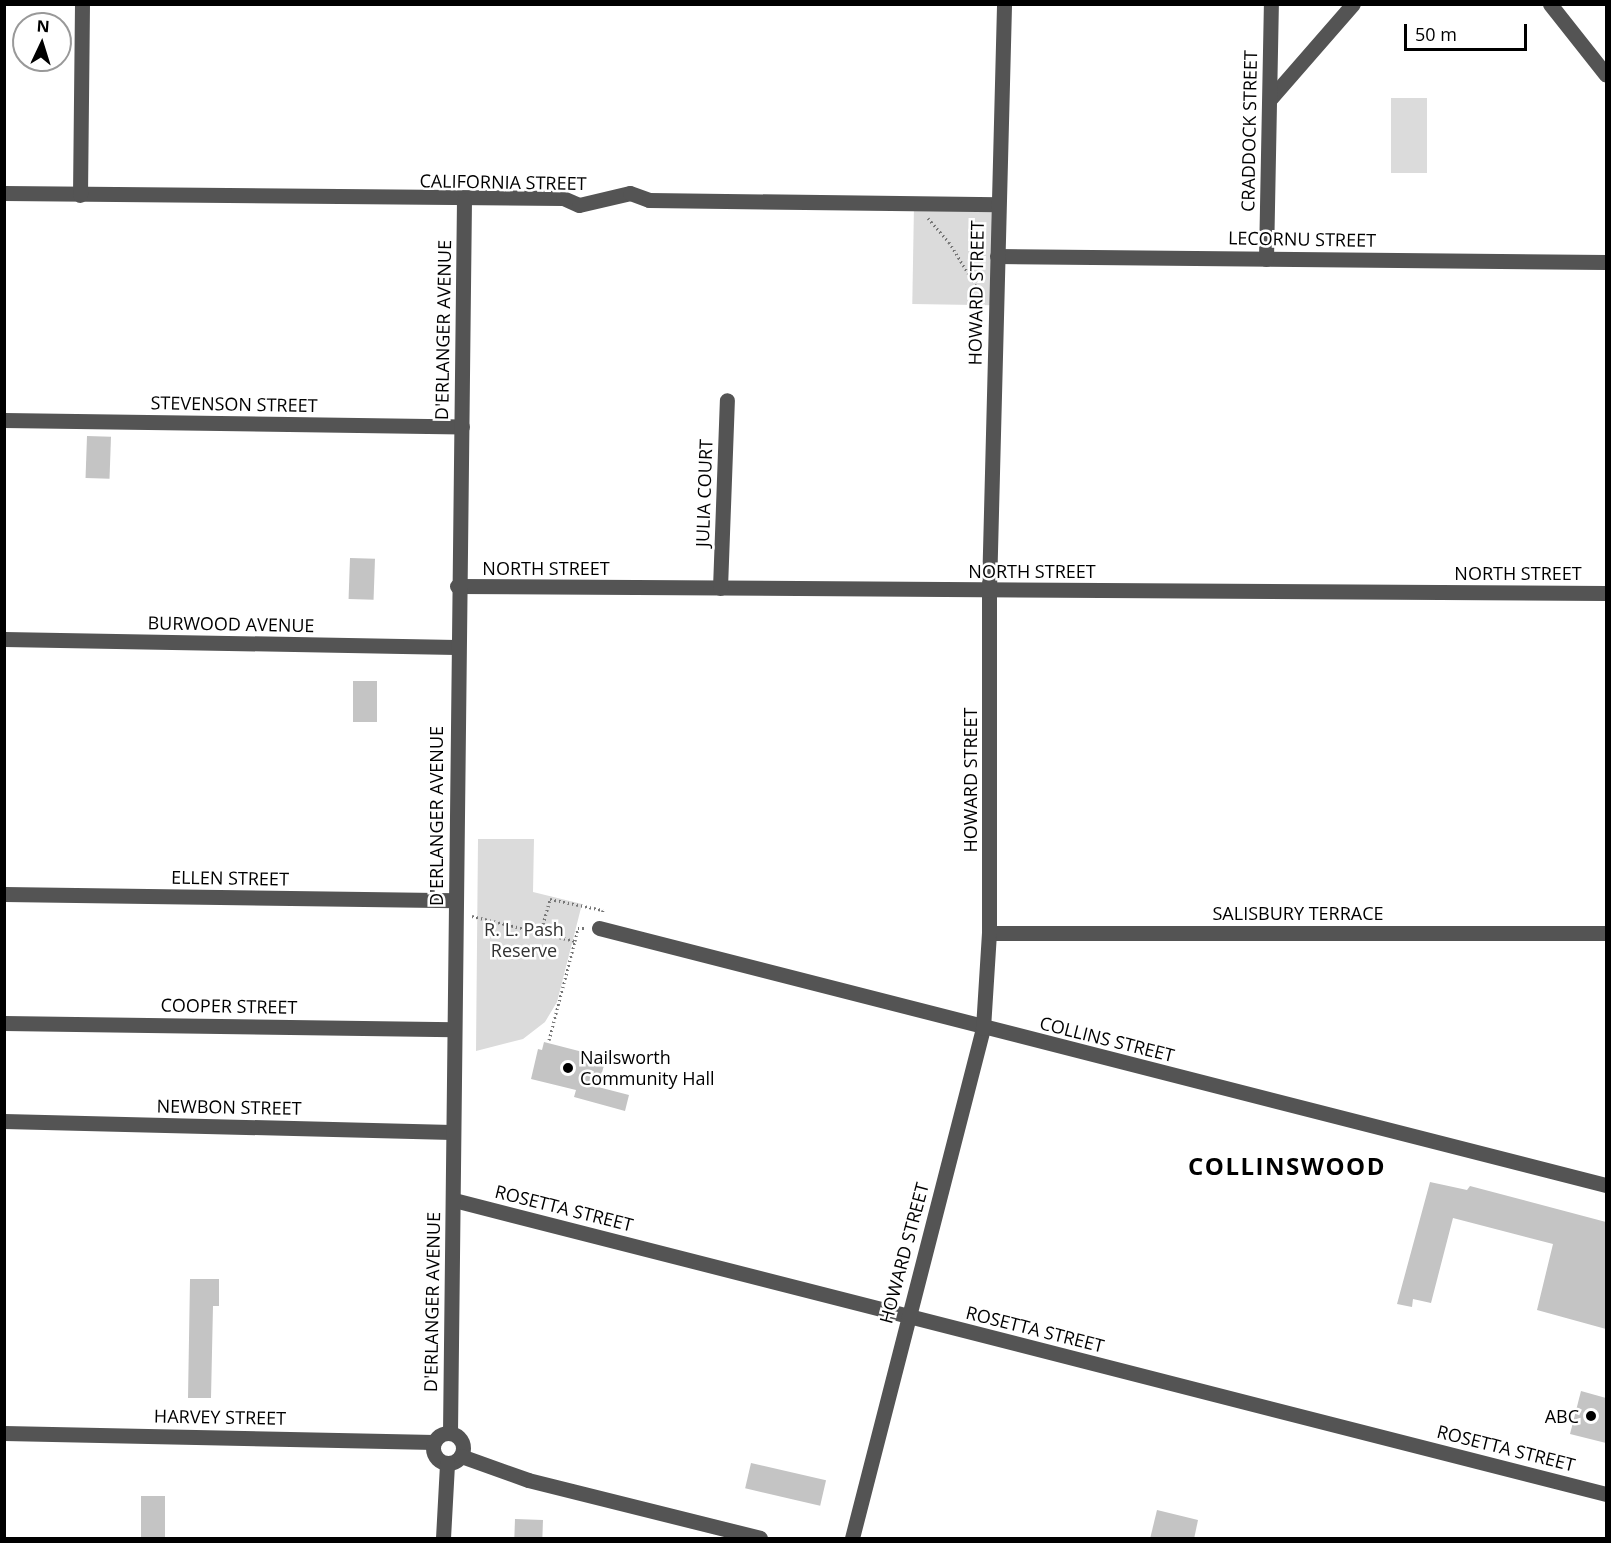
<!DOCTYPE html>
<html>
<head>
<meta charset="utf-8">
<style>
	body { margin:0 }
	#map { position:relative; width:1611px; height:1543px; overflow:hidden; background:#fff; font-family:"Open Sans",sans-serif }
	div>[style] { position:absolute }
	.green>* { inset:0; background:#dbdbdb; transform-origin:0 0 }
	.building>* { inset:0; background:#c4c4c4; transform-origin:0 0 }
	.path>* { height:3px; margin-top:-1.5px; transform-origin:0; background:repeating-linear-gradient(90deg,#767676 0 1.5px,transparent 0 4.5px) }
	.minor>* { height:15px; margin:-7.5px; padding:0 7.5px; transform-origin:7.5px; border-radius:7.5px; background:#545454 }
	.minor>.ring { margin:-7.5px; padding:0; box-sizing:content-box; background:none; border:15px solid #545454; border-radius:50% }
	.dots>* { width:16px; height:16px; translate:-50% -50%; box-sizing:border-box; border:3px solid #fff; border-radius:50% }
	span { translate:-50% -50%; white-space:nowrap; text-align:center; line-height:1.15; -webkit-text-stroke:5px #fff; paint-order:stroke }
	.street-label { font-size:18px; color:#000 }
	.park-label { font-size:18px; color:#323232 }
	.poi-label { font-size:18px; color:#000 }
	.left { translate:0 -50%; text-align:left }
	.right { translate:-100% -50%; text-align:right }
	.district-label { font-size:24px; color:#000; font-weight:700; letter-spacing:1.5px }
	.frame { position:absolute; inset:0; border:6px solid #000; pointer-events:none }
	.north { position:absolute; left:12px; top:12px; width:60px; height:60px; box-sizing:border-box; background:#fff; border:2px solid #999; border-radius:50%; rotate:4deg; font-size:16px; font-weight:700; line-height:24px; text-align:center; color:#000 }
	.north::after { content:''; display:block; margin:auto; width:21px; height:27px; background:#000; clip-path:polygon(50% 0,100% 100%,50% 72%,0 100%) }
	.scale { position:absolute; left:1404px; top:24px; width:123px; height:27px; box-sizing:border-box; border:3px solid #000; border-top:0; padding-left:8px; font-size:18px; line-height:21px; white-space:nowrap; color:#000; -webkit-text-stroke:4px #fff; paint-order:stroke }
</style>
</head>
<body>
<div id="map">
	<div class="green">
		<i style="left:1391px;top:98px;width:36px;height:75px"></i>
		<i style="left:914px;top:205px;width:79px;height:99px;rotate:1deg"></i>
		<i style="clip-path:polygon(478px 839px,534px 839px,533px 892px,582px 904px,557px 1002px,545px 1022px,523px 1039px,476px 1051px)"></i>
	</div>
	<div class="building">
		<i style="left:87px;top:436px;width:24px;height:42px;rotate:2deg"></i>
		<i style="left:350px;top:558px;width:25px;height:41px;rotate:2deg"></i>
		<i style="left:353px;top:681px;width:24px;height:41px"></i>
		<i style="clip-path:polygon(544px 1042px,606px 1058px,598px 1087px,629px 1095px,625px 1111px,574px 1097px,576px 1090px,531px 1079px,538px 1049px,542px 1050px)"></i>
		<i style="clip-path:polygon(1430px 1182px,1467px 1190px,1470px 1186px,1606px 1222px,1606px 1329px,1537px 1310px,1553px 1244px,1453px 1218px,1431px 1303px,1413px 1299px,1412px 1307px,1397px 1304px)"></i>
		<i style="clip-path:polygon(190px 1279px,219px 1279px,219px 1306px,213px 1306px,211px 1398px,188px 1398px)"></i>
		<i style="clip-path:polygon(1581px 1391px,1606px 1398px,1606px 1443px,1570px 1434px)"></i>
		<i style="left:751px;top:1463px;width:77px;height:26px;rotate:13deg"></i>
		<i style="left:141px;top:1496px;width:24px;height:43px"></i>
		<i style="clip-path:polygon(1157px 1510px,1198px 1520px,1194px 1539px,1150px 1539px)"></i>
		<i style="left:515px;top:1519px;width:28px;height:20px;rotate:2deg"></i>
	</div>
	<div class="path">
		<i style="left:928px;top:218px;width:32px;rotate:49deg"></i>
		<i style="left:949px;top:242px;width:61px;rotate:58.4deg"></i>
		<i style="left:472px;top:916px;width:106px;rotate:13.6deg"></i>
		<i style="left:575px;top:941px;width:13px;rotate:-77deg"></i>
		<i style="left:578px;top:928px;width:8px"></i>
		<i style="left:533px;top:930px;width:12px;rotate:-31deg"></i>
		<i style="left:543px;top:924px;width:26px;rotate:-74deg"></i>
		<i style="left:550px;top:899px;width:54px;rotate:11.7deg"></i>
		<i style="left:603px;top:910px;width:4px;rotate:104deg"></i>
		<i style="left:549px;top:1040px;width:102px;rotate:-75.3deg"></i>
	</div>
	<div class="minor">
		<i style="left:1550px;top:4px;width:90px;rotate:51.7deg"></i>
		<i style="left:1270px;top:99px;width:126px;rotate:-48.9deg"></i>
		<i style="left:4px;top:193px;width:559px;rotate:0.51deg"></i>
		<i style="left:563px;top:198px;width:17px;rotate:24deg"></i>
		<i style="left:579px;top:205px;width:52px;rotate:-13.2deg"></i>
		<i style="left:630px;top:193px;width:20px;rotate:20deg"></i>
		<i style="left:649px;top:200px;width:349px;rotate:0.7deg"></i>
		<i style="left:80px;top:195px;width:191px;rotate:-89.4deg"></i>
		<i style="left:997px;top:256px;width:609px;rotate:0.56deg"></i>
		<i style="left:1266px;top:259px;width:255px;rotate:-88.9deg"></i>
		<i style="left:4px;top:420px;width:458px;rotate:0.8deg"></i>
		<i style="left:457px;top:586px;width:1149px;rotate:0.35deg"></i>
		<i style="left:720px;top:588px;width:188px;rotate:-87.9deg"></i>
		<i style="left:4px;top:639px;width:452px;rotate:1deg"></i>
		<i style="left:4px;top:894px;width:452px;rotate:0.8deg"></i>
		<i style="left:599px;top:928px;width:1039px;rotate:14.32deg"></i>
		<i style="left:989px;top:933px;width:617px"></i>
		<i style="left:4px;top:1023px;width:450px;rotate:0.8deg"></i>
		<i style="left:4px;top:1121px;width:448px;rotate:1.4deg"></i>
		<i style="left:454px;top:1200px;width:1189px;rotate:14.32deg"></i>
		<i style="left:4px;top:1433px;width:430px;rotate:1.2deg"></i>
		<i style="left:450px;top:1433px;width:1233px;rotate:-89.35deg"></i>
		<i class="ring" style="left:433px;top:1433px;width:15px;height:15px"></i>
		<i style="left:461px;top:1456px;width:71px;rotate:19.7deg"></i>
		<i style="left:528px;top:1480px;width:239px;rotate:14deg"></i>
		<i style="left:443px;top:1538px;width:75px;rotate:-86.9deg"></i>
		<i style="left:852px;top:1538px;width:527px;rotate:-75.59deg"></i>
		<i style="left:983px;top:1028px;width:95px;rotate:-86.4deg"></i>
		<i style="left:989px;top:933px;width:343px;rotate:-90deg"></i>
		<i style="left:989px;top:590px;width:586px;rotate:-88.53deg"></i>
	</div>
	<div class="dots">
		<i style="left:568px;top:1068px;background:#000"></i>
		<i style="left:1591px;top:1416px;background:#000"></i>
	</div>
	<div class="street-label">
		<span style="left:1249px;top:131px;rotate:-89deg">CRADDOCK STREET</span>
		<span style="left:503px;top:182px;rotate:1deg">CALIFORNIA STREET</span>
		<span style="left:1302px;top:239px;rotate:1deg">LECORNU STREET</span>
		<span style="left:976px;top:293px;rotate:-89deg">HOWARD STREET</span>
		<span style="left:443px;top:330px;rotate:-89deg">D'ERLANGER AVENUE</span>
		<span style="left:234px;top:404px;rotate:1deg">STEVENSON STREET</span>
		<span style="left:704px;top:493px;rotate:-88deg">JULIA COURT</span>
		<span style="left:546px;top:568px">NORTH STREET</span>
		<span style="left:1032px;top:571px">NORTH STREET</span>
		<span style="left:1518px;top:573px">NORTH STREET</span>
		<span style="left:231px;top:624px;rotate:1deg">BURWOOD AVENUE</span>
		<span style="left:970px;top:780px;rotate:-90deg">HOWARD STREET</span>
		<span style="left:436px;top:816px;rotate:-90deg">D'ERLANGER AVENUE</span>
		<span style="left:230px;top:878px;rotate:1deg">ELLEN STREET</span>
		<span style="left:1298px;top:913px">SALISBURY TERRACE</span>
		<span style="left:229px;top:1006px;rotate:1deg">COOPER STREET</span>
		<span style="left:1107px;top:1039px;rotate:14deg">COLLINS STREET</span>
		<span style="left:229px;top:1107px;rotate:1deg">NEWBON STREET</span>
		<span style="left:564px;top:1208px;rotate:14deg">ROSETTA STREET</span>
		<span style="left:904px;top:1253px;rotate:-75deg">HOWARD STREET</span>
		<span style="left:432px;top:1302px;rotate:-89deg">D'ERLANGER AVENUE</span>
		<span style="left:1035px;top:1329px;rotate:14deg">ROSETTA STREET</span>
		<span style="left:220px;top:1417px;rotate:1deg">HARVEY STREET</span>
		<span style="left:1506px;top:1448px;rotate:14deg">ROSETTA STREET</span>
	</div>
	<div class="park-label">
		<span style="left:524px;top:940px">R. L. Pash<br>Reserve</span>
	</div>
	<div class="poi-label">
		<span class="left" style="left:580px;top:1068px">Nailsworth<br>Community Hall</span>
		<span class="right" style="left:1579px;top:1416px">ABC</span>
	</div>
	<div class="district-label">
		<span style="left:1287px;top:1166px">COLLINSWOOD</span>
	</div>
	<div class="frame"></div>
	<div class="north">N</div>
	<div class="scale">50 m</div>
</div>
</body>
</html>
